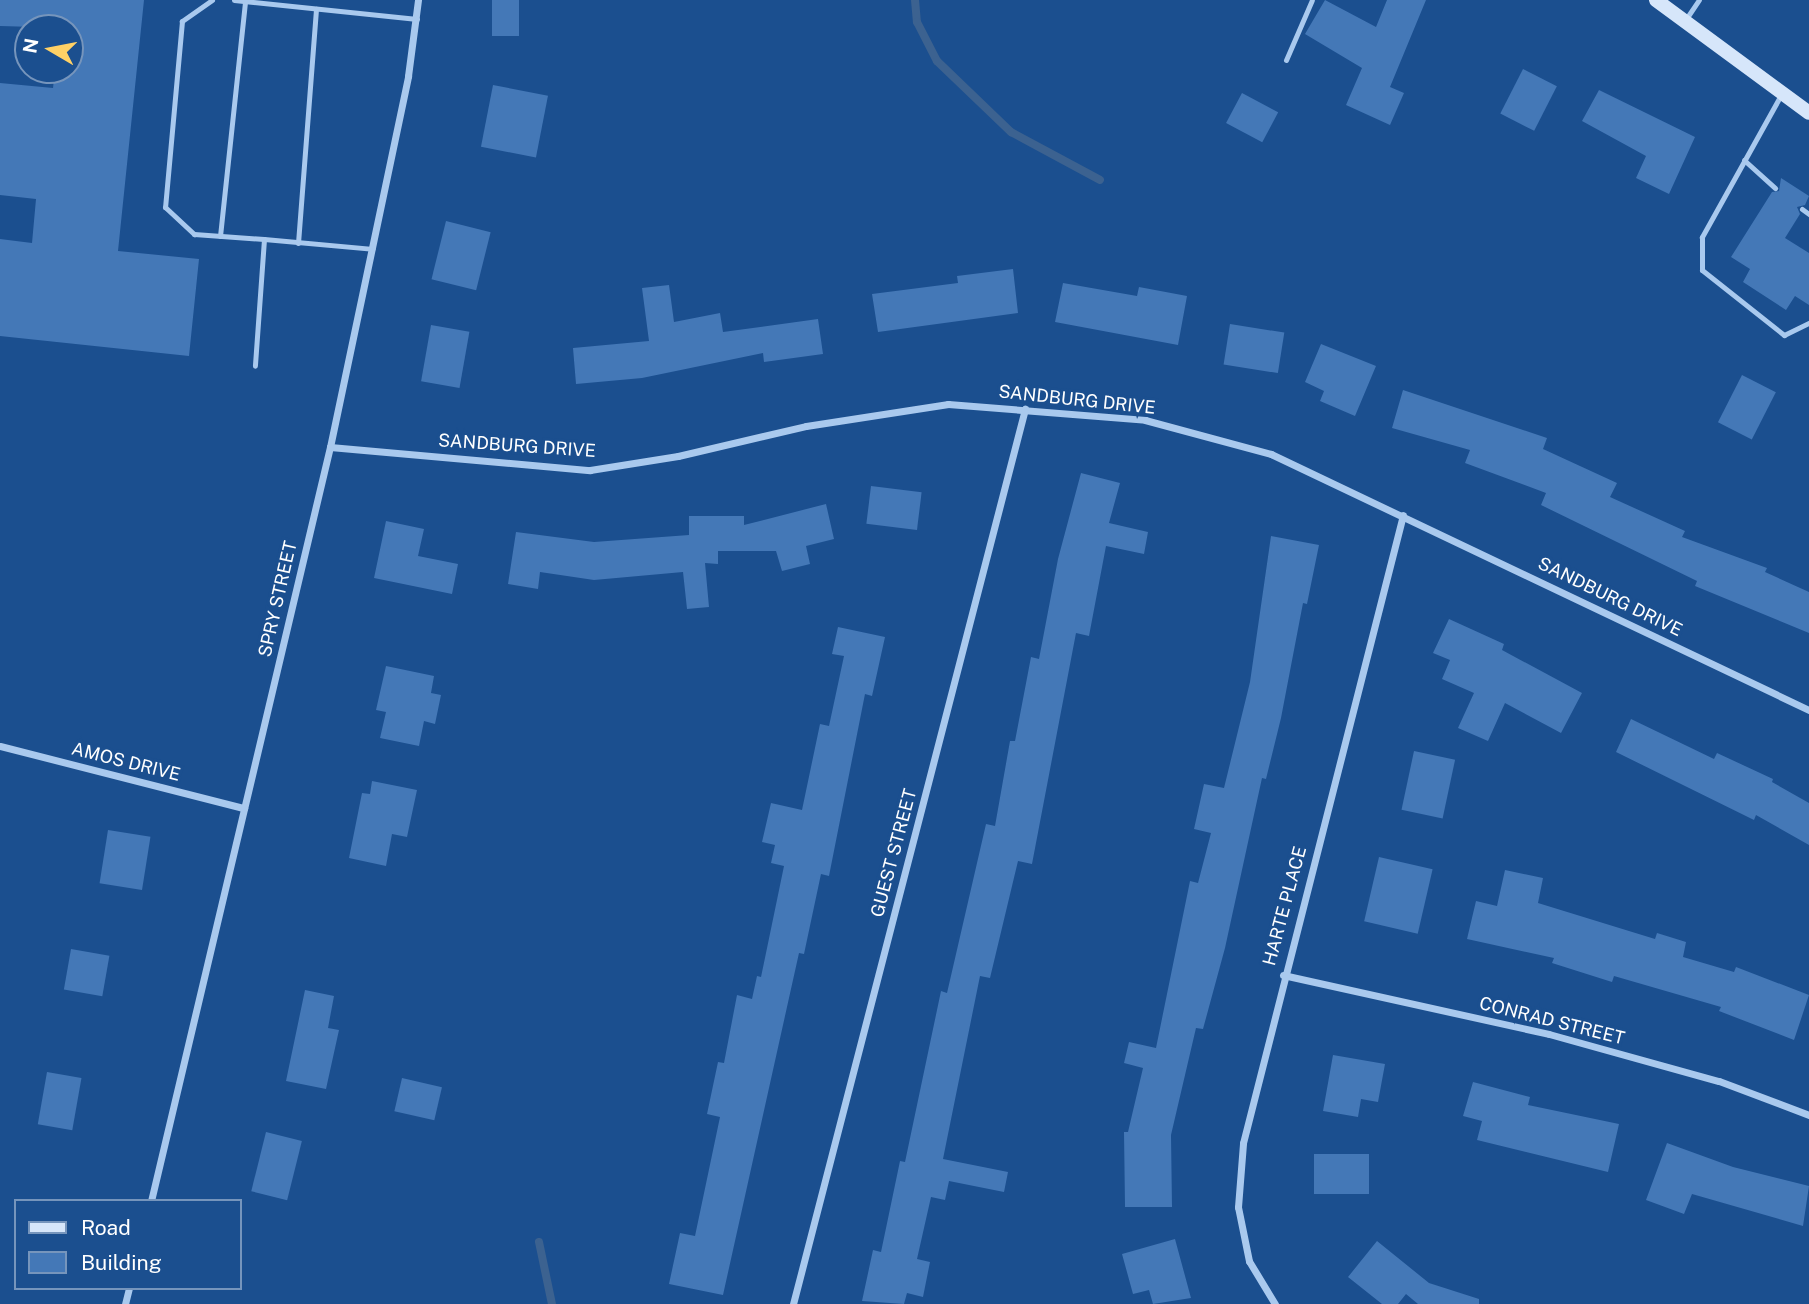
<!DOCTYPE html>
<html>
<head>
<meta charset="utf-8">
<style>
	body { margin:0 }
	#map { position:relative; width:1809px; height:1304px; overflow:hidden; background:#1b4f8f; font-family:"Public Sans",sans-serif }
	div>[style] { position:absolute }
	.stream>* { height:8px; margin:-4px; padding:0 4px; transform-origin:4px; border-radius:4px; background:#3c6290 }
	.building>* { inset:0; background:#4478b7; transform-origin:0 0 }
	.lane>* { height:5px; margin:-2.5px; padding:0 2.5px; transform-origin:2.5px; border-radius:2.5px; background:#a9c9ee }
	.street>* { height:7px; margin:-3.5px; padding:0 3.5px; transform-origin:3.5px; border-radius:3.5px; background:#a9c9ee }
	.secondary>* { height:14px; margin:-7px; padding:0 7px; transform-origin:7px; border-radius:7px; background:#d6e6fa }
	span { translate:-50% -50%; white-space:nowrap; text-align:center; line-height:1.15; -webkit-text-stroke:6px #1b4f8f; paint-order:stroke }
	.street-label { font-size:18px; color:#fff }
	.legend { position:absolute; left:14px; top:1199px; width:228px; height:91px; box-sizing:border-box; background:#1b4f8f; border:2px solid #7695bc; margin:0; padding:9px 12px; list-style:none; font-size:21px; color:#fff }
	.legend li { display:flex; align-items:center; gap:14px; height:35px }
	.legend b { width:35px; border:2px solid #7695bc }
	.north { position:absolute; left:14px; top:14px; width:70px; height:70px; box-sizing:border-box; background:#1b4f8f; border:2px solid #7695bc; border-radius:50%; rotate:280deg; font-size:19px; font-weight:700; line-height:28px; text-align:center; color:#fff }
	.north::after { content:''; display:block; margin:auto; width:24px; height:32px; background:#ffd166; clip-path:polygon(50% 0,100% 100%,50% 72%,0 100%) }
</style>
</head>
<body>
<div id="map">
	<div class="stream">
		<i style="left:915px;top:0;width:22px;rotate:85deg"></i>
		<i style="left:917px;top:22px;width:44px;rotate:62.9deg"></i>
		<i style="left:937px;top:61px;width:103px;rotate:43.8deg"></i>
		<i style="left:1011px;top:132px;width:101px;rotate:28.3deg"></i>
		<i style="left:539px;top:1242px;width:63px;rotate:78.2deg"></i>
	</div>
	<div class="building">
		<i style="clip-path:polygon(0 0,144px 0,118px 251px,199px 259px,189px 356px,0 336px,0 239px,32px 243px,36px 199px,0 195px,0 83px,53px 88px,55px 70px,70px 70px,70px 28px,0 26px)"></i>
		<i style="left:492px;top:0;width:27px;height:36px"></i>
		<i style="clip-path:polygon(1325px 0,1376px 27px,1387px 0,1426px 0,1390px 87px,1404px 93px,1390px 125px,1346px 105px,1362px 68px,1305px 34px)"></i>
		<i style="left:1523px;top:69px;width:38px;height:50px;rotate:27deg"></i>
		<i style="left:493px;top:85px;width:56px;height:63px;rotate:11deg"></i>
		<i style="clip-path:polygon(1599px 90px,1695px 137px,1669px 194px,1636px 178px,1646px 156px,1582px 121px)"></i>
		<i style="left:1242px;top:93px;width:41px;height:34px;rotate:28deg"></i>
		<i style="clip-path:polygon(1781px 178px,1809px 196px,1805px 205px,1797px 207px,1800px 214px,1785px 238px,1809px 253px,1809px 305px,1795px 296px,1786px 310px,1743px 282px,1750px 269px,1731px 257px,1772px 192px,1779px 191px)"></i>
		<i style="left:446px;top:221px;width:46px;height:60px;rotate:14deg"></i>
		<i style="clip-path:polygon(1013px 269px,1018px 313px,878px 332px,872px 294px,958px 283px,957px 276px)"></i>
		<i style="clip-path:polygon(1063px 283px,1137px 296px,1139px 287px,1187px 296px,1178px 345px,1055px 322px)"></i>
		<i style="clip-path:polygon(669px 285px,674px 322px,720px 313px,723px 332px,818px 319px,823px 354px,764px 362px,763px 353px,642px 378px,576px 384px,573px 348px,649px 341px,642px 288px)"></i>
		<i style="left:1230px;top:324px;width:55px;height:41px;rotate:9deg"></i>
		<i style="left:431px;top:325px;width:39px;height:57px;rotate:10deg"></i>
		<i style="clip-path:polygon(1321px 344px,1376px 366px,1355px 416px,1320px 401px,1324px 391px,1305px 382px)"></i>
		<i style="left:1742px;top:375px;width:38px;height:53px;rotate:27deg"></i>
		<i style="clip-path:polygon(1403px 390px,1547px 438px,1543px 449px,1617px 483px,1610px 497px,1685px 531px,1682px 537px,1767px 568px,1765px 572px,1809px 592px,1809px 633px,1695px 586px,1697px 581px,1541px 505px,1546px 493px,1465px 463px,1470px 450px,1392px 428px)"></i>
		<i style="clip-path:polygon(1081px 473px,1120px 483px,1109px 523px,1148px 532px,1144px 554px,1106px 546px,1089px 636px,1076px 633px,1032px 864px,1018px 861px,990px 978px,980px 976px,943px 1159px,1008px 1172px,1004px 1192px,949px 1181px,945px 1200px,931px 1197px,917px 1259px,930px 1262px,923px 1297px,907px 1293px,904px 1304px,862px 1301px,873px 1250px,881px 1252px,900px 1161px,905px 1162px,941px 991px,947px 993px,986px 824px,995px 826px,1010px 741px,1015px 741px,1031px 657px,1039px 659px,1058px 559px)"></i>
		<i style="left:871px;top:486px;width:51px;height:38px;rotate:7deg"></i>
		<i style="clip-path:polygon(826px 504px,834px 539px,806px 546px,810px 564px,782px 571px,776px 551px,718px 551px,718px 564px,705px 563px,709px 607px,687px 609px,683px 572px,594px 580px,540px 572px,538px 589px,508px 584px,516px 532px,594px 542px,689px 535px,689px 516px,744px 516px,744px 525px)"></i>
		<i style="clip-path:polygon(386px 521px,424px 529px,418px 556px,458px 564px,452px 594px,374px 578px)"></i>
		<i style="clip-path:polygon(1271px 536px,1319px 545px,1307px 604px,1303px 603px,1281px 718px,1266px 779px,1262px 778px,1225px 948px,1203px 1029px,1196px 1028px,1171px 1135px,1172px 1207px,1125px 1207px,1124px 1132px,1128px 1132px,1143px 1068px,1124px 1063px,1129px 1042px,1156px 1048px,1190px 881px,1198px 883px,1211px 833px,1194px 829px,1204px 784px,1224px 788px,1250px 682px)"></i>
		<i style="clip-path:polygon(1449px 619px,1504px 644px,1502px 650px,1582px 693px,1561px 733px,1505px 703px,1488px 741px,1458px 728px,1474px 693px,1442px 679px,1450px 660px,1433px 653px)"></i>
		<i style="clip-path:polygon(838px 627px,885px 637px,872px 696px,865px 694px,829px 876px,821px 874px,804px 954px,799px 953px,723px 1295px,669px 1284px,680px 1233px,695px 1236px,720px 1117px,707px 1114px,718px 1062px,724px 1063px,737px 995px,752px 999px,757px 976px,761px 977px,784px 866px,771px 863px,775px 845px,762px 842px,771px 803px,802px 810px,820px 724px,829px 726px,844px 656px,832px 654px)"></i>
		<i style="clip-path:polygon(386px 666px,434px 676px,431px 693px,441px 695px,435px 724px,424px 721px,419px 746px,380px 738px,386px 712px,376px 710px)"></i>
		<i style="clip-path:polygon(1631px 719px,1714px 759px,1717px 753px,1773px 779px,1772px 782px,1809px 803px,1809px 845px,1756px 815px,1754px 820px,1616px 752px)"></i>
		<i style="left:1414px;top:751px;width:42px;height:60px;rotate:12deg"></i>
		<i style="clip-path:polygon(372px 781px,417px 790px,407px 837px,392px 834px,386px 866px,349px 858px,362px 793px,370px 794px)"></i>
		<i style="left:108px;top:830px;width:43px;height:54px;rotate:9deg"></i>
		<i style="left:1379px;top:857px;width:55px;height:66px;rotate:13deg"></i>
		<i style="clip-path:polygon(1505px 870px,1543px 878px,1538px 903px,1655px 939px,1657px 933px,1686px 942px,1683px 957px,1734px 972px,1736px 967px,1809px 995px,1794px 1040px,1719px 1011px,1721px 1007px,1614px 976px,1612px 982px,1552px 963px,1554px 958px,1467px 939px,1476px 901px,1497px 906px)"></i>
		<i style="left:71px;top:949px;width:39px;height:41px;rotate:10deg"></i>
		<i style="clip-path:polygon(305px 990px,334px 996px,328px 1028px,339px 1030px,326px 1089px,286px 1081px)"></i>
		<i style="clip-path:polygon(1333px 1055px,1385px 1064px,1378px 1102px,1361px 1099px,1358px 1117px,1323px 1111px)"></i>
		<i style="left:47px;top:1072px;width:35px;height:53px;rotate:10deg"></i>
		<i style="left:402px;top:1078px;width:41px;height:34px;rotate:13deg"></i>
		<i style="clip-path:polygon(1473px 1082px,1530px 1097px,1528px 1105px,1619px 1124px,1608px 1172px,1477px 1140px,1482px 1121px,1463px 1116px)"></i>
		<i style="left:266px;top:1132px;width:37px;height:61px;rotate:14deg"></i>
		<i style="clip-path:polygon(1667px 1143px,1733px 1167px,1809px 1186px,1803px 1226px,1692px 1194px,1684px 1214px,1646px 1200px)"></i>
		<i style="left:1369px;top:1154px;width:40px;height:55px;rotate:90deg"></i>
		<i style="clip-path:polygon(1175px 1239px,1191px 1298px,1153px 1304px,1149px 1290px,1133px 1294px,1122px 1254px)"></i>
		<i style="clip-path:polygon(1377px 1241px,1429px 1283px,1479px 1299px,1479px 1304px,1418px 1304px,1406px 1294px,1398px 1304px,1382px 1304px,1348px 1277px)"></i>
	</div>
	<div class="lane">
		<i style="left:212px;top:0;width:37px;rotate:145deg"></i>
		<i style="left:182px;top:21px;width:187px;rotate:95.2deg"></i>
		<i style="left:165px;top:207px;width:40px;rotate:43deg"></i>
		<i style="left:194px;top:234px;width:70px;rotate:4.1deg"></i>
		<i style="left:264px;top:239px;width:127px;rotate:94.1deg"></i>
		<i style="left:234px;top:0;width:184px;rotate:5.9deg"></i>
		<i style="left:1686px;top:19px;width:23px;rotate:-56deg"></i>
		<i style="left:1286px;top:60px;width:65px;rotate:-66.6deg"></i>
		<i style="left:1782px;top:93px;width:165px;rotate:119.1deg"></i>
		<i style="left:1702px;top:237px;width:33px;rotate:90deg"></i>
		<i style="left:1702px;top:270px;width:105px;rotate:38.4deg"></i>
		<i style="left:1784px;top:335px;width:28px;rotate:-26deg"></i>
		<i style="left:1744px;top:160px;width:42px;rotate:42.1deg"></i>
		<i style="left:1802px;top:209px;width:9px;rotate:36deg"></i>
		<i style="left:220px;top:236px;width:236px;rotate:-83.9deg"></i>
		<i style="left:264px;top:239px;width:109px;rotate:5.2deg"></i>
		<i style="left:298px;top:243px;width:235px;rotate:-85.6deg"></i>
	</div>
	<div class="street">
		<i style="left:330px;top:447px;width:261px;rotate:5.1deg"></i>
		<i style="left:590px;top:470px;width:89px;rotate:-9deg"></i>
		<i style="left:678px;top:456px;width:131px;rotate:-13.2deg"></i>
		<i style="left:806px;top:426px;width:144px;rotate:-8.8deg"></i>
		<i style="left:948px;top:404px;width:198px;rotate:4.6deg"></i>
		<i style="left:1145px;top:420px;width:131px;rotate:15.1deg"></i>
		<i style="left:1271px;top:454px;width:596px;rotate:25.45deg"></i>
		<i style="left:0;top:746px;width:252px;rotate:14.3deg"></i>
		<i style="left:1283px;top:975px;width:272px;rotate:12.5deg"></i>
		<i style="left:1549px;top:1034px;width:176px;rotate:15.5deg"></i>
		<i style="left:1719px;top:1081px;width:96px;rotate:20.7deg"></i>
		<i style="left:151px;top:1201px;width:775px;rotate:-76.65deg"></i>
		<i style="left:330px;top:447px;width:379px;rotate:-78.1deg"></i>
		<i style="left:408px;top:76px;width:77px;rotate:-82.5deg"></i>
		<i style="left:125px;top:1304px;width:16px;rotate:-76deg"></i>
		<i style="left:793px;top:1304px;width:925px;rotate:-75.47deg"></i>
		<i style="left:1275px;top:1304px;width:50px;rotate:-121.2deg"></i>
		<i style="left:1249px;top:1261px;width:55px;rotate:-101.5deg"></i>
		<i style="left:1238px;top:1207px;width:64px;rotate:-85.5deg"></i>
		<i style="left:1243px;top:1143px;width:648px;rotate:-75.71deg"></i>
	</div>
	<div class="secondary">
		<i style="left:1656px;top:0;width:190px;rotate:36.4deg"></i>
	</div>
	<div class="street-label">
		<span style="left:1077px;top:400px;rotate:6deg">SANDBURG DRIVE</span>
		<span style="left:517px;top:446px;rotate:4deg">SANDBURG DRIVE</span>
		<span style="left:1610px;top:597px;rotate:26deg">SANDBURG DRIVE</span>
		<span style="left:278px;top:599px;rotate:-77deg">SPRY STREET</span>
		<span style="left:126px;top:762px;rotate:14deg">AMOS DRIVE</span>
		<span style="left:894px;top:853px;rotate:-75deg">GUEST STREET</span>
		<span style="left:1285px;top:906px;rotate:-75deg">HARTE PLACE</span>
		<span style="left:1552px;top:1021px;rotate:14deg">CONRAD STREET</span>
	</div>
	<ul class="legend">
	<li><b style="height:9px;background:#d6e6fa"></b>Road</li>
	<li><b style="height:19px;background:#4478b7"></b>Building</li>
	</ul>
	<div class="north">N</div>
</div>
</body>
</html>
